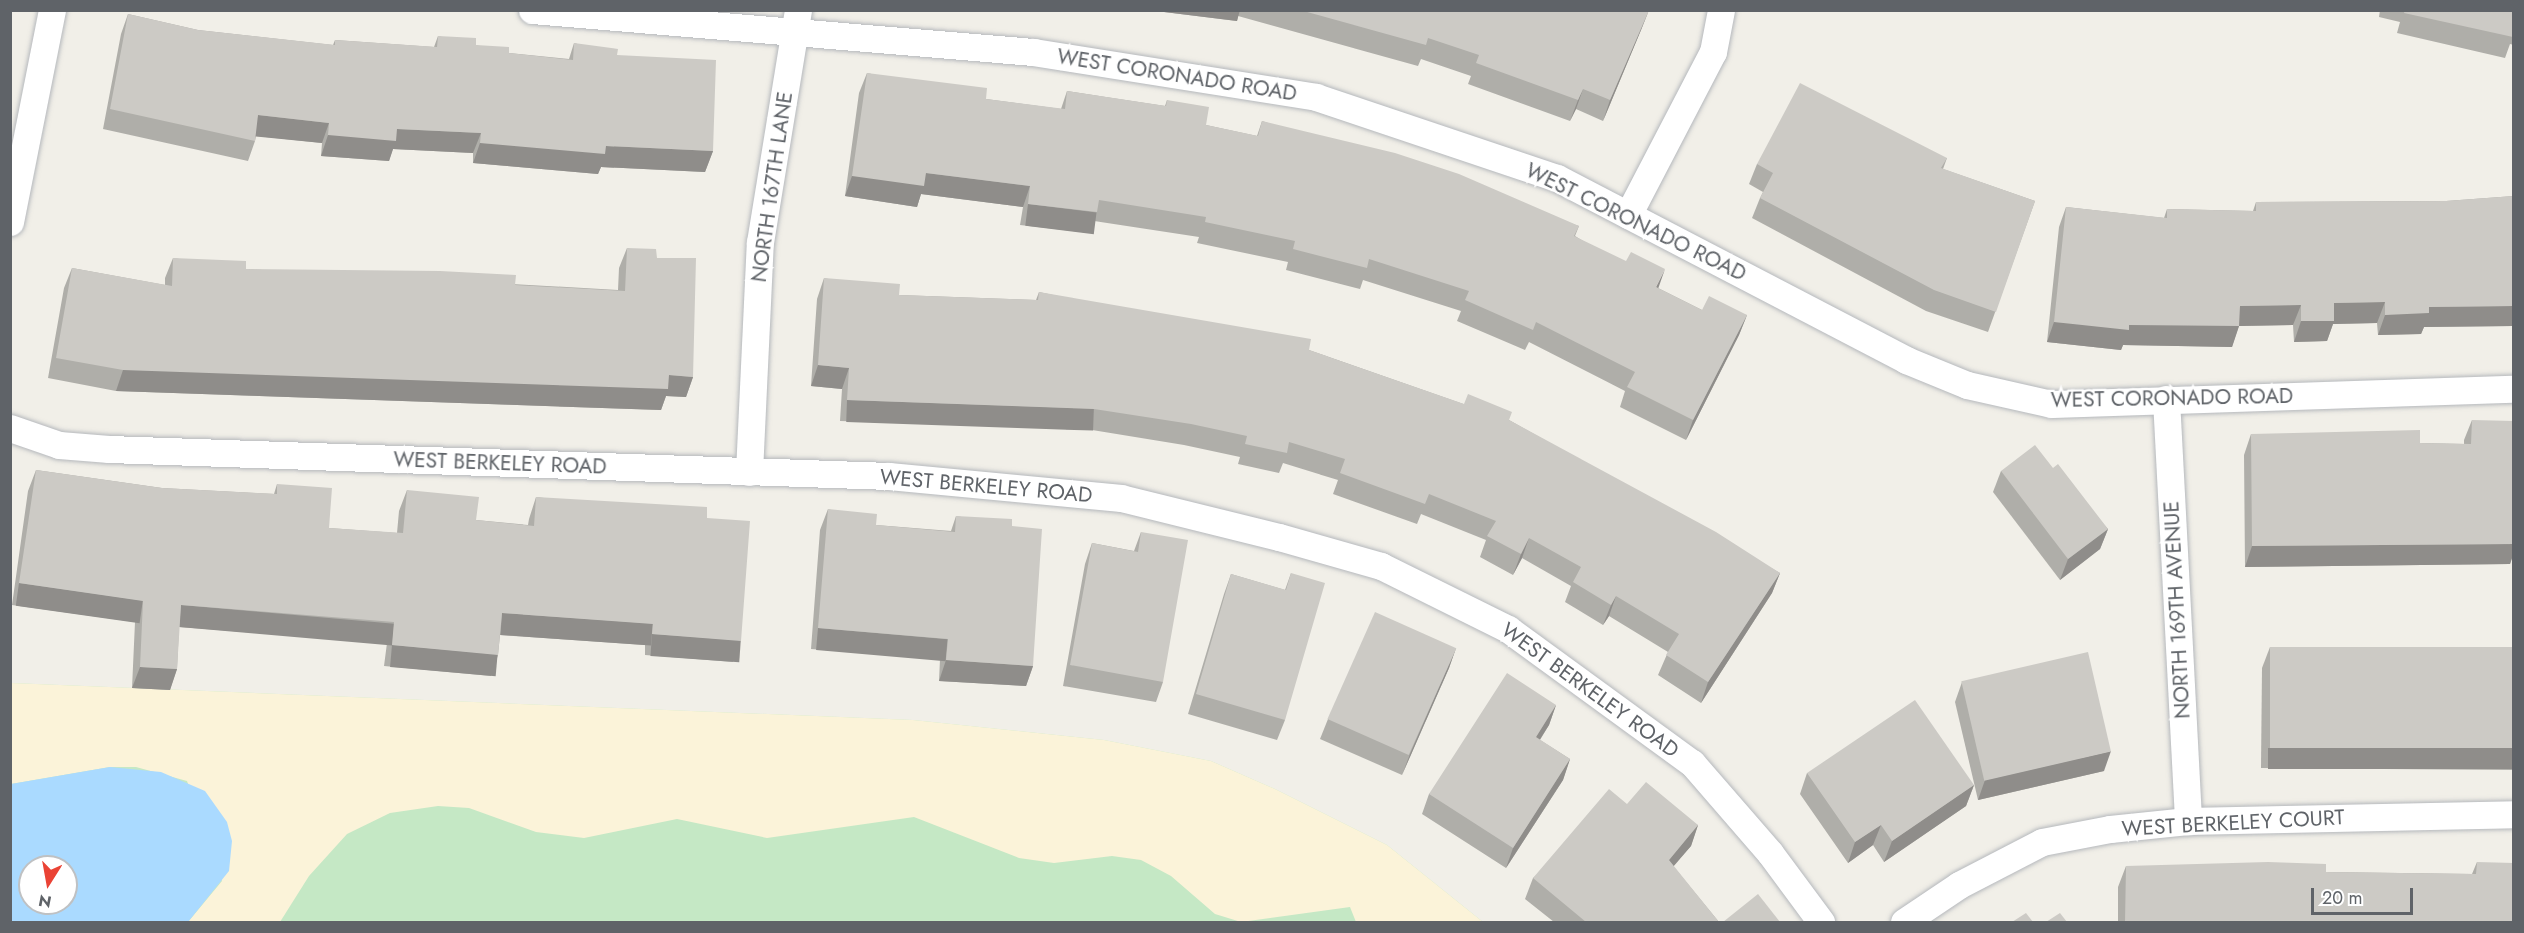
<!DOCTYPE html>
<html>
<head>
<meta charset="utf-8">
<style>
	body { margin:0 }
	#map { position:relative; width:2524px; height:933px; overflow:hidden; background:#f1efe8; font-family:Jost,sans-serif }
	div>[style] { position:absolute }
	.green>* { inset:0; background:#c5e8c5 }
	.sand>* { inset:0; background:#fbf3d9 }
	.water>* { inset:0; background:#aadaff }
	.roads { filter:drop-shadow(0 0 2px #b5b8bc) drop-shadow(0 0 2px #b5b8bc) }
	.street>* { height:27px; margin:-13.5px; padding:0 13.5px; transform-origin:13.5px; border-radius:13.5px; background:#fff }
	.wall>* { inset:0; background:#afaea9 }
	.shaded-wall>* { inset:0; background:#8f8d8a; transform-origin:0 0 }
	.building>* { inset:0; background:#cccac5; transform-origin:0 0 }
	span { translate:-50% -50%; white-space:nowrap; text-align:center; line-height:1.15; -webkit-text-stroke:4.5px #fff; paint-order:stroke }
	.street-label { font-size:21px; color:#5f6368 }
	.frame { position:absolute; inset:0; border:12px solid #5f6368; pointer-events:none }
	.north { position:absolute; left:18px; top:855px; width:60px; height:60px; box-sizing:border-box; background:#fff; border:2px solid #bfc1c3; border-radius:50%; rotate:191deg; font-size:16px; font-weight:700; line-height:24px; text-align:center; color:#5f6368 }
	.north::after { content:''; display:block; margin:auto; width:21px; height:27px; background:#ea4335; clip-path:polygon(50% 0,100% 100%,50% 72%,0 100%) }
	.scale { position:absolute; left:2311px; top:888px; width:102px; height:27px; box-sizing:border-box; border:3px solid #5f6368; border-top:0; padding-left:8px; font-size:18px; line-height:21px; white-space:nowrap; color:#5f6368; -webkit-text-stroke:4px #fff; paint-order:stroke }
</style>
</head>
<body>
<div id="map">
	<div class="green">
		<i style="clip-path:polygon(evenodd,11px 683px,913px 720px,1104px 740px,1211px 761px,1275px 789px,1387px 845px,1483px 922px,11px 922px,11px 683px,30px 867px,66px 867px,66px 903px,30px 903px,30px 867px)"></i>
	</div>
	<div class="sand">
		<i style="clip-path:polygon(11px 683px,913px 720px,1104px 740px,1211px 761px,1275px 789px,1387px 845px,1483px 922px,1356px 922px,1350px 907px,1241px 922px,1215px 914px,1171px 876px,1141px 860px,1112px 856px,1054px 863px,1019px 858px,914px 817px,767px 838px,677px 819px,584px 838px,536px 832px,469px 808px,438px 806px,390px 813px,347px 834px,309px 876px,280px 922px,188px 922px,222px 881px,187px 781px,136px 767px,110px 767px,11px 784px)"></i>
	</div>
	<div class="water">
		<i style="clip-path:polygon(evenodd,110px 767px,161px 772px,205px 791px,227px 822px,232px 841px,229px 871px,188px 922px,11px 922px,11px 784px,110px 767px,30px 867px,66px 867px,66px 903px,30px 903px,30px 867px)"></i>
	</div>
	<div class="roads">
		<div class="street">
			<i style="left:532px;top:10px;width:503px;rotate:4.79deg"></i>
			<i style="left:1033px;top:52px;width:287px;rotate:9deg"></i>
			<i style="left:1316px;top:97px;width:254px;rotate:18.6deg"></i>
			<i style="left:1557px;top:178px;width:394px;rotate:27.5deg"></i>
			<i style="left:1906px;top:360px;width:66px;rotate:22.3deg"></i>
			<i style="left:1967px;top:385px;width:86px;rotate:12.7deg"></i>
			<i style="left:2051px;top:404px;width:463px;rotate:-1.9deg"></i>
			<i style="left:1628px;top:215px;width:184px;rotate:-62.5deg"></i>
			<i style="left:1713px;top:52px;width:43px;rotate:-79.2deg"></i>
			<i style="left:10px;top:222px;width:216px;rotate:-78.8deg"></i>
			<i style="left:2166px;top:399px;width:423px;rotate:87deg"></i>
			<i style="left:10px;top:428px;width:52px;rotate:19.1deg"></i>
			<i style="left:59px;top:445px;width:50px;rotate:4.6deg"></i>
			<i style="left:109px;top:449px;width:780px;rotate:1.98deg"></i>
			<i style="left:889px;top:476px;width:233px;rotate:5.4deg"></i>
			<i style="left:1121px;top:498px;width:163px;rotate:13.9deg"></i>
			<i style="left:1279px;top:537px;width:106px;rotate:15.9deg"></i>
			<i style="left:1381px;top:566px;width:142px;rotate:26.4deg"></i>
			<i style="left:1508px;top:629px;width:228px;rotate:36.1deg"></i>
			<i style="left:1692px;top:763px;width:119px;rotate:49.1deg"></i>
			<i style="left:1770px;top:853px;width:86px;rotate:53.5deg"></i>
			<i style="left:749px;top:472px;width:230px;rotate:-87.3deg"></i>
			<i style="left:760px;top:242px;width:235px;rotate:-80.7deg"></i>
			<i style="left:1904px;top:922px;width:66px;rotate:-33.9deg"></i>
			<i style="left:1959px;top:885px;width:93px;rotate:-27.4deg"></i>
			<i style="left:2042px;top:842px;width:69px;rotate:-10.8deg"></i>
			<i style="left:2110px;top:829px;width:78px;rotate:-5.9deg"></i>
			<i style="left:2188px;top:821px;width:326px;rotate:-1.2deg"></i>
		</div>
	</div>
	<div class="wall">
		<i style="clip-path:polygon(1164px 10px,1649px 10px,1641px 30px,1603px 121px,1576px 109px,1570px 121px,1468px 84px,1471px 76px,1421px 59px,1418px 66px,1238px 16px,1237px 21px,1164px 12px)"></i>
		<i style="clip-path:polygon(2380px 10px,2514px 10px,2514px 45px,2510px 44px,2505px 58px,2397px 33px,2400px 22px,2379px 17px)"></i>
		<i style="clip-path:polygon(128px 14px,198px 30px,333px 45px,335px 40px,434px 47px,438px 36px,509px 53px,569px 59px,574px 43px,617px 55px,713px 151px,705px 172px,601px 167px,598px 174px,473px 163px,473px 153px,393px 149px,389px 161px,321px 156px,322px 143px,256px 136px,255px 141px,248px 161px,103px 129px,121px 34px)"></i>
		<i style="clip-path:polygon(867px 73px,986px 99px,1061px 109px,1067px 91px,1165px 106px,1167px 100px,1206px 125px,1257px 136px,1262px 121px,1579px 226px,1575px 236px,1658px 288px,1702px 310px,1747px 315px,1739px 335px,1686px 440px,1620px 407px,1625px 391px,1529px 342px,1525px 350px,1457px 321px,1461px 311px,1363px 280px,1360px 289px,1286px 270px,1288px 262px,1197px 243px,1199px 237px,1094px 221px,1090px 233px,1020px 225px,1023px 207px,921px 194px,917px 207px,845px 196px,859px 93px)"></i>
		<i style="clip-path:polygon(1947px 158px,1943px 169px,2035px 201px,1988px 332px,1926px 311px,1752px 218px,1760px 198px,1763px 192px,1749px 184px,1757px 164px)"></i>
		<i style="clip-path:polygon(2514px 196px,2513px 326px,2424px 327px,2421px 334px,2378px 335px,2377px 323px,2333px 324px,2327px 341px,2294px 342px,2293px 325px,2239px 326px,2232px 347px,2123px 345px,2121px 350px,2047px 342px,2059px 227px,2066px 207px,2164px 218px,2167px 209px,2253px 211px,2256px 202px,2446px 201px)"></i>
		<i style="clip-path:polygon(627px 248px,657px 258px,693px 377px,686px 397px,666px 396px,661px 410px,116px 391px,48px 378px,64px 288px,72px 268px,165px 285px,165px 278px,173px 258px,246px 269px,618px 290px,619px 268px)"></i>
		<i style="clip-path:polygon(824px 278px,899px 295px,1036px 300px,1039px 292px,1309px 350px,1509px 420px,1780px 573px,1772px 593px,1701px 703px,1658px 675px,1668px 652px,1609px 616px,1603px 625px,1565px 602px,1571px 586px,1522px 558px,1513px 575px,1480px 557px,1486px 540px,1421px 514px,1417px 524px,1333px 494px,1338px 480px,1283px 463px,1279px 473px,1238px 464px,1240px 457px,1184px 445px,1086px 429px,840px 421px,842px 389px,811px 386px,817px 299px)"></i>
		<i style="clip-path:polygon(2472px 420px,2512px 558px,2510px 564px,2245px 567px,2244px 455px,2251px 434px,2420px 443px,2464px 444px,2464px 440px)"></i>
		<i style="clip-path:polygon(2053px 468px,2108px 529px,2100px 549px,2060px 580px,1993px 492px,2001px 471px)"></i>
		<i style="clip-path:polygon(36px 470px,162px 488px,274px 494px,277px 484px,329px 528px,397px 533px,399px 511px,407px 490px,476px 520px,528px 525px,529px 519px,536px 497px,707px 518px,733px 662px,645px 655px,645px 645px,500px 635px,498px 655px,491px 676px,384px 666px,387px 643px,179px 627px,177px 669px,170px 690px,132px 688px,135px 622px,12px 605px,28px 491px)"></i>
		<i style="clip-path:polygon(828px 509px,876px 525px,951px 531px,956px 516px,1012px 526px,1033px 666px,1026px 686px,939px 681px,940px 659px,811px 649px,820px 530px)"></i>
		<i style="clip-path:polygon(1141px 532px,1163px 682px,1156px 702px,1063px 686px,1085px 564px,1092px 543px,1134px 551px)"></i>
		<i style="clip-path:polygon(1291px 573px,1285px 720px,1277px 740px,1188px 714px,1224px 594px,1231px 574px,1285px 590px)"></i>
		<i style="clip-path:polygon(2270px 647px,2514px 649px,2514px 770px,2261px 768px,2262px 668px)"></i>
		<i style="clip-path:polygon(1456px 648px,1449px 668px,1402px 775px,1320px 739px,1328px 719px)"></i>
		<i style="clip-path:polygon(1962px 682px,2104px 771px,1978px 800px,1955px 702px)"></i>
		<i style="clip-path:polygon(1556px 705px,1549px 725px,1540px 740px,1570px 759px,1563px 780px,1506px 868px,1422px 814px,1429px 794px)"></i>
		<i style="clip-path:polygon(1807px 773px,1974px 785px,1966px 806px,1884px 862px,1873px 845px,1848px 863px,1800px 794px)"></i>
		<i style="clip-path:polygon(1627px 804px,1698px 825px,1691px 846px,1673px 866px,1719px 922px,1554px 922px,1525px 899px,1533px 878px)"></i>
		<i style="clip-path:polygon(2477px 862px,2514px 922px,2118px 922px,2118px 887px,2126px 866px,2326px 872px,2472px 874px)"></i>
	</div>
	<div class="shaded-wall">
		<i style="clip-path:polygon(1164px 10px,1240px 10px,1237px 21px,1164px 12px)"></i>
		<i style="clip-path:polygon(1649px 10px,1641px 30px,1603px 121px,1610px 100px)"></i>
		<i style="clip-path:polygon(1583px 89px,1576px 109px,1570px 121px,1578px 100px)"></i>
		<i style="clip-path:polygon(258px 115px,329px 123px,322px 143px,251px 136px)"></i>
		<i style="clip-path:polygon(397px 129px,481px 133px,473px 153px,393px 149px,389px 161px,321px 156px,328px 135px)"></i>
		<i style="clip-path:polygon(480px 143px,606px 146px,713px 151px,705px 172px,601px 167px,598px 174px,473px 163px)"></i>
		<i style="clip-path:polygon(926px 173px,1030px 186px,1023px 207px,921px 194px,917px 207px,845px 196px,852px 176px)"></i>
		<i style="left:1028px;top:204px;width:69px;height:22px;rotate:7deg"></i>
		<i style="clip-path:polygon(1665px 269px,1658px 289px,1656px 287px)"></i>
		<i style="clip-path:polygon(2385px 302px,2377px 323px,2333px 324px,2327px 341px,2294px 342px,2301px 321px,2334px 303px)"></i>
		<i style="clip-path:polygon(2301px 305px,2293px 325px,2239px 326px,2232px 347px,2123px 345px,2121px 350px,2047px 342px,2054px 322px,2129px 325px,2240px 306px)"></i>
		<i style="clip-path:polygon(2514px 306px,2513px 326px,2424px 327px,2421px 334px,2378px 335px,2385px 315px,2429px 307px)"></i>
		<i style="clip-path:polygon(1747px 315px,1739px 335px,1686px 440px,1693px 420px)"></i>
		<i style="clip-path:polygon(818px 365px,849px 368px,842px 389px,811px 386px)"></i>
		<i style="clip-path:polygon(123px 370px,669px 375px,693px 377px,686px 397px,666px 396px,661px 410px,116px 391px)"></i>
		<i style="left:847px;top:400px;width:247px;height:22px;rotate:2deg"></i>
		<i style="clip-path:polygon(2108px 529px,2100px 549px,2060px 580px,2068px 559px)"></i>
		<i style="clip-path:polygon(1529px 538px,1522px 558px,1513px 575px,1521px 554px)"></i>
		<i style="clip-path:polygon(2514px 544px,2514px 558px,2512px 558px,2510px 564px,2245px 567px,2252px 546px)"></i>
		<i style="clip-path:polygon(1780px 573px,1772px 593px,1701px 703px,1708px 682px)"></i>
		<i style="left:19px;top:583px;width:125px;height:23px;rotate:8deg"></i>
		<i style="clip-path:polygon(1616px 596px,1609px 616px,1603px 625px,1611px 605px)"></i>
		<i style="left:181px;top:605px;width:214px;height:22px;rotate:5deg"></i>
		<i style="left:502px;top:613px;width:151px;height:22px;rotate:4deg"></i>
		<i style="left:818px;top:628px;width:130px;height:22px;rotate:5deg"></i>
		<i style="left:652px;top:634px;width:89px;height:22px;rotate:4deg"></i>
		<i style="left:392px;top:645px;width:106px;height:22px;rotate:5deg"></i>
		<i style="clip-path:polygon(1456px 648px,1449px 668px,1402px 775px,1410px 754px)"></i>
		<i style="clip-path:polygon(946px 660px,1033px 666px,1026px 686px,939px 681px)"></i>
		<i style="clip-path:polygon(140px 667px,177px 669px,170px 690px,132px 688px)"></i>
		<i style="clip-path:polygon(1556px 705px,1549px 725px,1528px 758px,1536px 737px)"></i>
		<i style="left:2268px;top:748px;width:246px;height:21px"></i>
		<i style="clip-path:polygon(2111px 751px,2104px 771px,1978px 800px,1985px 780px)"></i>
		<i style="clip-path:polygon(1570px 759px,1563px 780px,1506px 868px,1513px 848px)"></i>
		<i style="clip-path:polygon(1974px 785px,1966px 806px,1884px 862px,1892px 841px)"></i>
		<i style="clip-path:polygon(1698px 825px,1691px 846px,1661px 881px,1669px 860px)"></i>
		<i style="clip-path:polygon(1881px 825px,1873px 845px,1848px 863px,1855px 842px)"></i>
	</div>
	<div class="building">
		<i style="clip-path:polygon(1300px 10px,1649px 10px,1610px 100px,1583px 89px,1578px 100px,1476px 63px,1479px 55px,1428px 38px,1426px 45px)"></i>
		<i style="clip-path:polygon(2405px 10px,2514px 10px,2514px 33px,2513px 37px,2404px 13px)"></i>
		<i style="clip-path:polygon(128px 14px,198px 30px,335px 45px,335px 40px,437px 47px,438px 36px,476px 38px,476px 45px,509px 47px,509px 53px,573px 60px,574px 43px,618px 49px,617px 55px,716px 60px,713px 151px,606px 146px,605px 154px,480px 143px,481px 133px,397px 129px,396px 141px,328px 135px,329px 123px,258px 115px,255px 141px,110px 109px)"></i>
		<i style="clip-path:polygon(867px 73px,987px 88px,986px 99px,1065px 109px,1067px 91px,1166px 106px,1167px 100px,1209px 107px,1206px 125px,1258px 136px,1262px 121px,1395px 153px,1459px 174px,1579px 226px,1574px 236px,1626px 261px,1631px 252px,1665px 269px,1656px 287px,1702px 310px,1709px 296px,1747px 315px,1693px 420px,1627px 387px,1635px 372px,1536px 322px,1533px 330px,1465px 300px,1469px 291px,1369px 259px,1367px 268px,1293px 249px,1295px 241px,1205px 222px,1206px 217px,1099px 200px,1097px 212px,1028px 204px,1030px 186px,926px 173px,924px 186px,852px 176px)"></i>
		<i style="clip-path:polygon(1800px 83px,1947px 158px,1941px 168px,2035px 201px,1996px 312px,1934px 290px,1760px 198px,1773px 173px,1757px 164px)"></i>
		<i style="clip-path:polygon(2514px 196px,2514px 306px,2429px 307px,2429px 313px,2385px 315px,2385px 302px,2334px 303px,2334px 321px,2301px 321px,2301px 305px,2240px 306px,2239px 326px,2129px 325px,2129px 330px,2054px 322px,2066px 207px,2167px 218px,2167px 209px,2256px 211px,2256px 202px,2446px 201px)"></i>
		<i style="clip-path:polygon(627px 248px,656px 249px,657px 258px,696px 258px,693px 377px,669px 375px,668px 389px,123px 370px,56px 358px,72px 268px,172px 286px,173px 258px,246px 261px,246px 269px,440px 271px,516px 275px,515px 285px,625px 291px)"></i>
		<i style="clip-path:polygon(824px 278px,900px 284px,899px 295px,1038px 300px,1039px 292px,1311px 339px,1309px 350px,1464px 404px,1468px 394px,1512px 412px,1509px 420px,1716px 532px,1780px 573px,1708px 682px,1666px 655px,1679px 634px,1616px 596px,1611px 605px,1573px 582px,1581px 567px,1529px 538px,1521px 554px,1487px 536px,1496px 521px,1429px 494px,1425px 504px,1340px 473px,1345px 459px,1289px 442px,1287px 453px,1245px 444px,1247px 436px,1191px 424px,1094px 409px,847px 400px,849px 368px,818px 365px)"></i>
		<i style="clip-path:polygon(2472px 420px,2514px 421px,2514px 544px,2252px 546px,2251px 434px,2420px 430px,2420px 443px,2471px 444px)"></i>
		<i style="clip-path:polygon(2035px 445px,2053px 468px,2058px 464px,2108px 529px,2068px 559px,2001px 471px)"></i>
		<i style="clip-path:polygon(36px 470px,162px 488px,277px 494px,277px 484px,332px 488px,329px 528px,403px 533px,407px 490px,479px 497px,476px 520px,534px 526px,536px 497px,707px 507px,707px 518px,750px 521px,741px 641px,652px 634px,653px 624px,502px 613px,498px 655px,392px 645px,394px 622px,181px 605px,177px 669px,140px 667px,143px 601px,19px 583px)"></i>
		<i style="clip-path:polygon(828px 509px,877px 514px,876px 525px,955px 532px,956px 516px,1012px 519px,1012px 526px,1042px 529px,1033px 666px,946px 660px,948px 639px,818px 628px)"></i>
		<i style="clip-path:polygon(1141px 532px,1188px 540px,1163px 682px,1070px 665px,1092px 543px,1138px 552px)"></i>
		<i style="clip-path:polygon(1291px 573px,1325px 583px,1285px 720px,1196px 694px,1231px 574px,1286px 590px)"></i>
		<i style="left:1375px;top:612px;width:89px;height:117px;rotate:24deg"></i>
		<i style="left:2270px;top:647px;width:244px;height:101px"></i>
		<i style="left:2088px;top:652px;width:102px;height:130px;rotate:77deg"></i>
		<i style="clip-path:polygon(1507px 673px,1556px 705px,1536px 737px,1570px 759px,1513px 848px,1429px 794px)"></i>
		<i style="clip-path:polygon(1915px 700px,1974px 785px,1892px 841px,1881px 825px,1855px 842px,1807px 773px)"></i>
		<i style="clip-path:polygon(1646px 782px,1698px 825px,1669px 860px,1719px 922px,1586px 922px,1533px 878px,1609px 789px,1627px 804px)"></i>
		<i style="clip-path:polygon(2268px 862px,2326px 864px,2326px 872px,2476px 874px,2477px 862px,2514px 863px,2514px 922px,2125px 922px,2126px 866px)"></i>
		<i style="clip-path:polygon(1758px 894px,1780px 922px,1723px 922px)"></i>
		<i style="clip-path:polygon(2026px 913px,2033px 922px,2012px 922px)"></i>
		<i style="clip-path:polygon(2060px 913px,2067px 922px,2046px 922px)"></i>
	</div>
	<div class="street-label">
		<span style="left:1177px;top:75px;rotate:9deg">WEST CORONADO ROAD</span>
		<span style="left:772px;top:187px;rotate:-82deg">NORTH 167TH LANE</span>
		<span style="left:1636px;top:222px;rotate:26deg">WEST CORONADO ROAD</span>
		<span style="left:2172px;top:398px;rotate:-1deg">WEST CORONADO ROAD</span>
		<span style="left:500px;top:463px;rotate:2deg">WEST BERKELEY ROAD</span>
		<span style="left:986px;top:486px;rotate:5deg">WEST BERKELEY ROAD</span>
		<span style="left:2177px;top:610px;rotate:-93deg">NORTH 169TH AVENUE</span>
		<span style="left:1590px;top:690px;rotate:36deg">WEST BERKELEY ROAD</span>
		<span style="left:2233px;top:823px;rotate:-3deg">WEST BERKELEY COURT</span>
	</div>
	<div class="frame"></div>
	<div class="north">N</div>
	<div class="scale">20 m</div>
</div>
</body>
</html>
